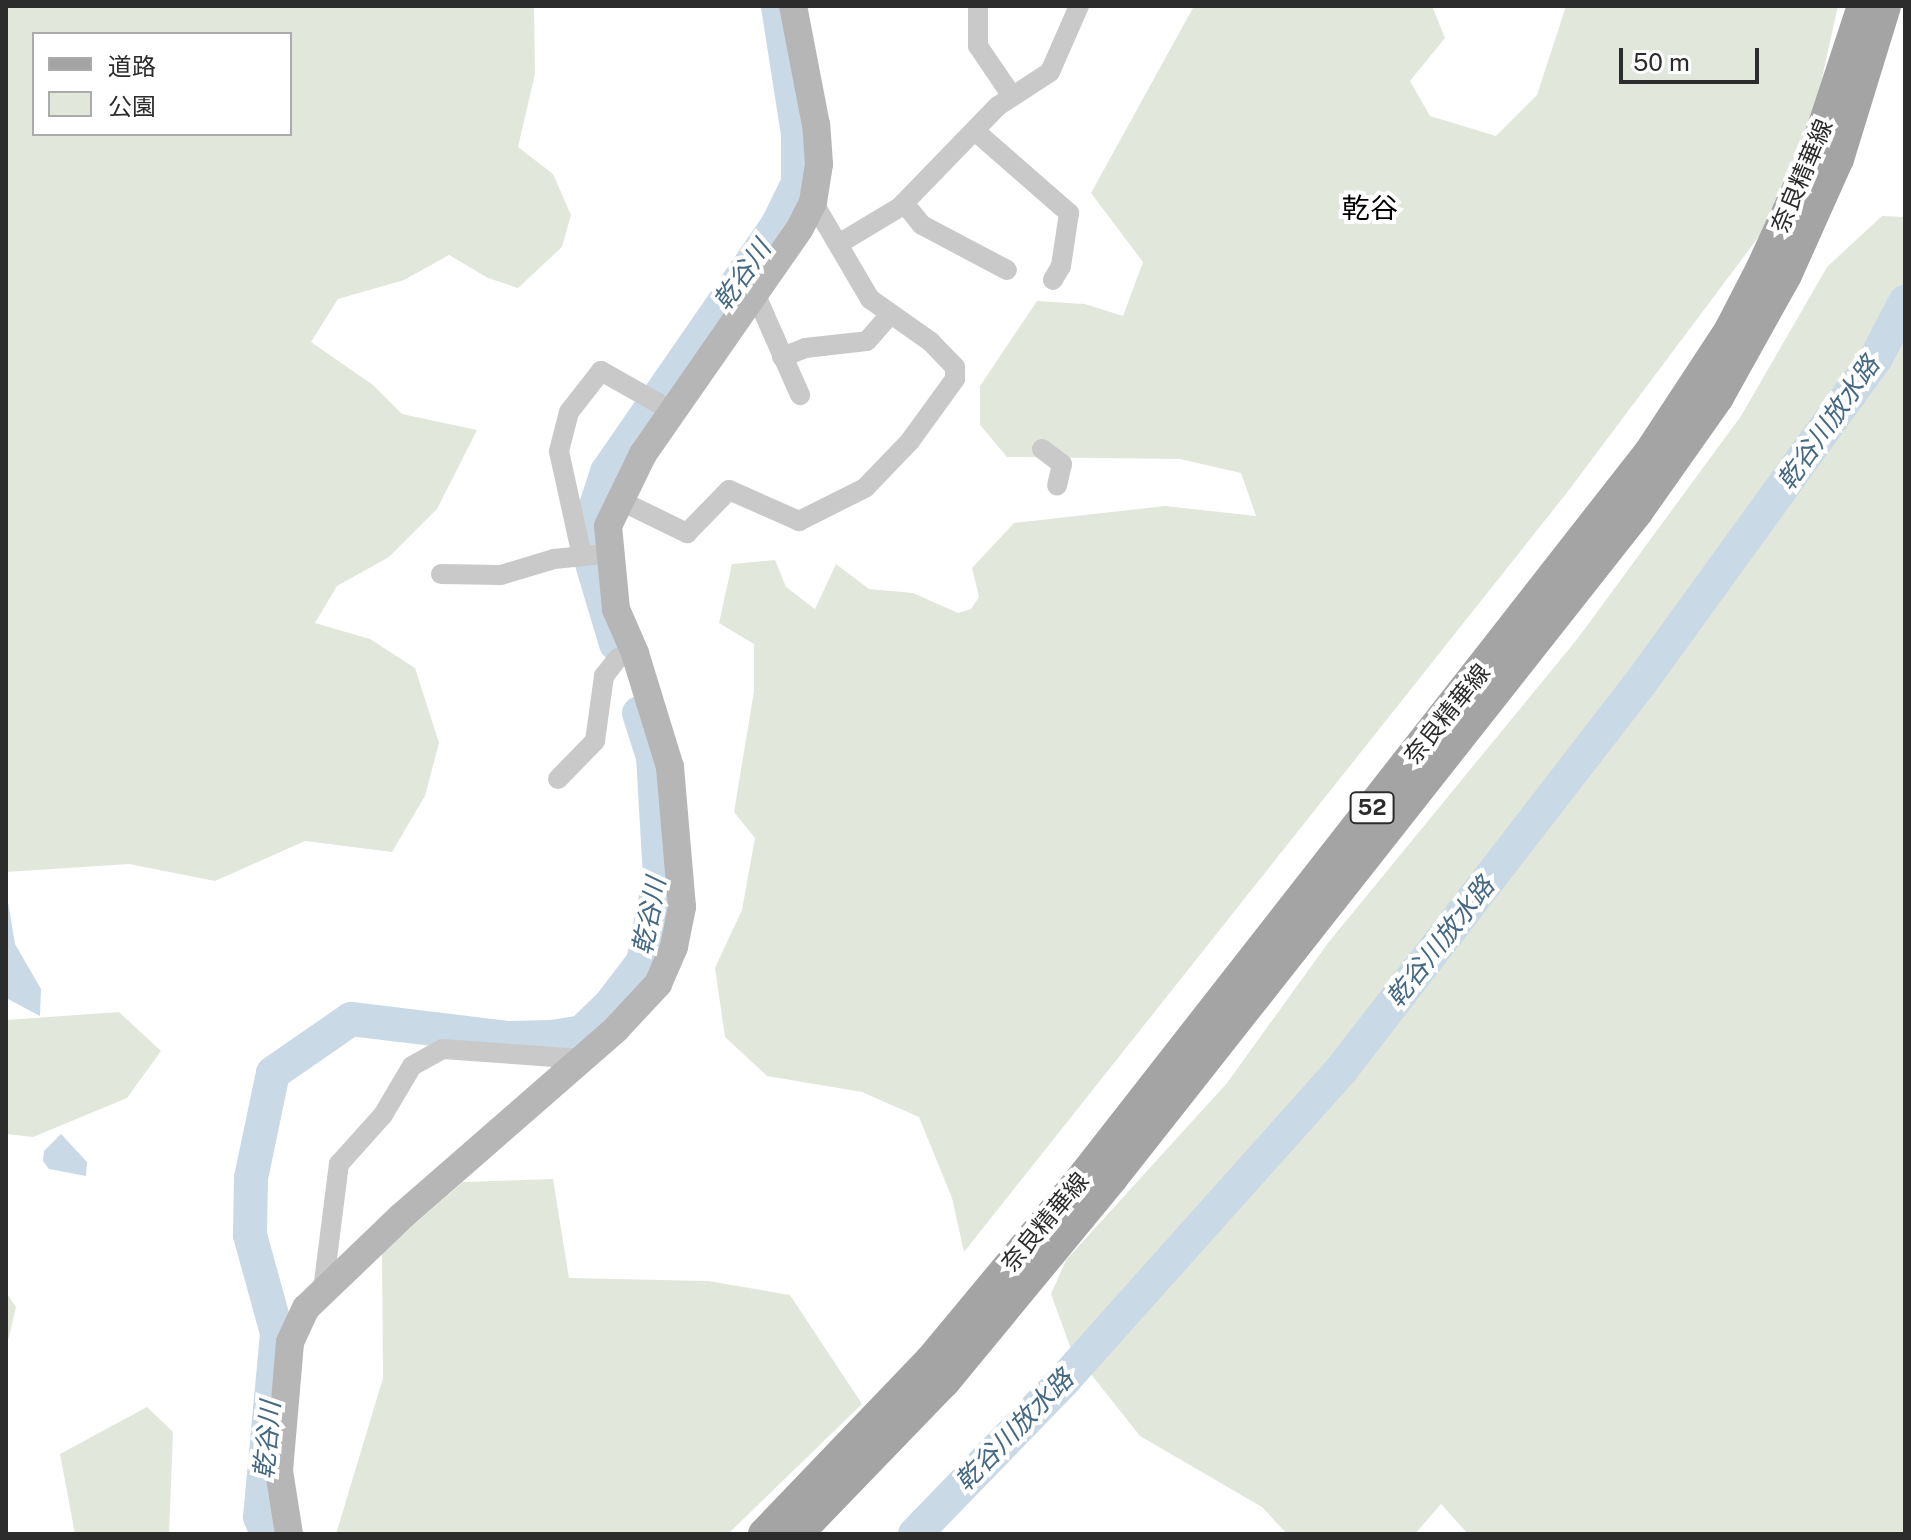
<!DOCTYPE html>
<html>
<head>
<meta charset="utf-8">
<style>
	body { margin:0 }
	#map { position:relative; width:1911px; height:1540px; overflow:hidden; background:#fff; font-family:"Public Sans","Noto Sans JP",sans-serif }
	div>[style] { position:absolute }
	.green>* { inset:0; background:#e1e8db }
	.water>* { inset:0; background:#c9d9e6 }
	.river>* { height:34px; margin:-17px; padding:0 17px; transform-origin:17px; border-radius:17px; background:#c9d9e6 }
	.street>* { height:20px; margin:-10px; padding:0 10px; transform-origin:10px; border-radius:10px; background:#c9c9c9 }
	.secondary>* { height:28px; margin:-14px; padding:0 14px; transform-origin:14px; border-radius:14px; background:#b6b6b6 }
	.primary>* { height:32px; margin:-16px; padding:0 16px; transform-origin:16px; border-radius:16px; background:#a4a4a4 }
	span { translate:-50% -50%; white-space:nowrap; text-align:center; line-height:1.15; -webkit-text-stroke:8px #fff; paint-order:stroke }
	.shield-label span { padding:2px 6px; background:#fff; border:2px solid; border-radius:6px; -webkit-text-stroke-width:0 }
	.shield-label { font-size:22px; color:#2c2c2c; font-weight:700 }
	.street-label { font-size:24px; color:#2c2c2c }
	.water-label { font-size:26px; color:#456883; font-style:italic }
	.quarter-label { font-size:28px; color:#000 }
	.frame { position:absolute; inset:0; border:8px solid #2c2c2c; pointer-events:none }
	.legend { position:absolute; left:32px; top:32px; width:260px; height:104px; box-sizing:border-box; background:#fff; border:2px solid #ababab; margin:0; padding:10px 14px; list-style:none; font-size:24px; color:#2c2c2c }
	.legend li { display:flex; align-items:center; gap:16px; height:40px }
	.legend b { width:40px; border:2px solid #ababab }
	.scale { position:absolute; left:1619px; top:48px; width:140px; height:36px; box-sizing:border-box; border:4px solid #2c2c2c; border-top:0; padding-left:10px; font-size:24px; line-height:28px; white-space:nowrap; color:#2c2c2c; -webkit-text-stroke:6px #fff; paint-order:stroke }
</style>
</head>
<body>
<div id="map">
	<div class="green">
		<i style="clip-path:polygon(evenodd,6px 6px,534px 6px,535px 74px,518px 147px,553px 174px,571px 215px,562px 247px,518px 288px,488px 278px,449px 255px,404px 280px,338px 299px,311px 342px,373px 385px,402px 414px,477px 430px,437px 509px,389px 557px,337px 586px,315px 623px,370px 639px,415px 668px,439px 743px,425px 796px,392px 852px,305px 841px,215px 881px,129px 864px,6px 872px,6px 6px,34px 34px,290px 34px,290px 134px,34px 134px,34px 34px)"></i>
		<i style="clip-path:polygon(1194px 6px,1432px 6px,1445px 38px,1410px 81px,1430px 116px,1496px 136px,1537px 95px,1566px 6px,1838px 6px,1810px 132px,1778px 211px,1569px 490px,964px 1252px,952px 1198px,919px 1117px,862px 1092px,767px 1076px,725px 1037px,715px 968px,742px 910px,755px 838px,734px 812px,754px 691px,754px 644px,719px 623px,732px 564px,775px 560px,786px 587px,815px 609px,836px 564px,869px 589px,913px 593px,958px 613px,971px 609px,979px 597px,972px 568px,1014px 523px,1165px 506px,1256px 516px,1241px 473px,1180px 459px,1007px 457px,980px 425px,980px 386px,1037px 301px,1085px 304px,1123px 316px,1143px 262px,1091px 193px)"></i>
		<i style="clip-path:polygon(1882px 216px,1905px 217px,1905px 1534px,1468px 1534px,1441px 1504px,1415px 1534px,1287px 1534px,1262px 1507px,1140px 1436px,1071px 1349px,1051px 1294px,1066px 1260px,1227px 1083px,1328px 943px,1578px 638px,1741px 416px,1827px 267px)"></i>
		<i style="clip-path:polygon(119px 1012px,161px 1051px,127px 1098px,33px 1137px,6px 1134px,6px 1020px)"></i>
		<i style="clip-path:polygon(553px 1179px,569px 1278px,708px 1281px,790px 1295px,862px 1404px,728px 1534px,336px 1534px,383px 1378px,382px 1252px,463px 1182px)"></i>
		<i style="clip-path:polygon(6px 1292px,16px 1307px,6px 1349px)"></i>
		<i style="clip-path:polygon(147px 1407px,173px 1432px,169px 1534px,75px 1534px,60px 1454px)"></i>
	</div>
	<div class="water">
		<i style="clip-path:polygon(6px 890px,15px 944px,41px 989px,40px 1016px,6px 998px)"></i>
		<i style="clip-path:polygon(61px 1134px,87px 1162px,86px 1176px,49px 1169px,43px 1161px,44px 1151px)"></i>
	</div>
	<div class="river">
		<i style="left:616px;top:644px;width:91px;rotate:-106.6deg"></i>
		<i style="left:590px;top:557px;width:33px;rotate:-90deg"></i>
		<i style="left:590px;top:524px;width:55px;rotate:-71.9deg"></i>
		<i style="left:607px;top:472px;width:301px;rotate:-55.4deg"></i>
		<i style="left:778px;top:224px;width:46px;rotate:-64deg"></i>
		<i style="left:798px;top:183px;width:49px;rotate:-90deg"></i>
		<i style="left:798px;top:134px;width:130px;rotate:-98.9deg"></i>
		<i style="left:267px;top:1534px;width:18px;rotate:-112deg"></i>
		<i style="left:260px;top:1517px;width:185px;rotate:-84.7deg"></i>
		<i style="left:277px;top:1333px;width:102px;rotate:-105.4deg"></i>
		<i style="left:250px;top:1235px;width:57px;rotate:-89deg"></i>
		<i style="left:251px;top:1178px;width:107px;rotate:-78.2deg"></i>
		<i style="left:273px;top:1073px;width:95px;rotate:-34.7deg"></i>
		<i style="left:351px;top:1019px;width:157px;rotate:6.9deg"></i>
		<i style="left:507px;top:1038px;width:45px;rotate:-1.3deg"></i>
		<i style="left:552px;top:1037px;width:30px;rotate:-9deg"></i>
		<i style="left:582px;top:1032px;width:39px;rotate:-44deg"></i>
		<i style="left:610px;top:1005px;width:54px;rotate:-52.5deg"></i>
		<i style="left:643px;top:962px;width:87px;rotate:-78.7deg"></i>
		<i style="left:660px;top:877px;width:120px;rotate:-93.3deg"></i>
		<i style="left:653px;top:757px;width:46px;rotate:-107.7deg"></i>
		<i style="left:915px;top:1534px;width:216px;rotate:-45.9deg"></i>
		<i style="left:1065px;top:1379px;width:416px;rotate:-48.2deg"></i>
		<i style="left:1342px;top:1069px;width:485px;rotate:-52.3deg"></i>
		<i style="left:1639px;top:685px;width:404px;rotate:-54.1deg"></i>
		<i style="left:1876px;top:358px;width:63px;rotate:-62.6deg"></i>
	</div>
	<div class="street">
		<i style="left:978px;top:6px;width:40px;rotate:90deg"></i>
		<i style="left:978px;top:46px;width:60px;rotate:55.8deg"></i>
		<i style="left:975px;top:131px;width:125px;rotate:41.1deg"></i>
		<i style="left:1069px;top:213px;width:54px;rotate:98.6deg"></i>
		<i style="left:1061px;top:266px;width:16px;rotate:120deg"></i>
		<i style="left:904px;top:203px;width:28px;rotate:51deg"></i>
		<i style="left:922px;top:225px;width:96px;rotate:27.9deg"></i>
		<i style="left:840px;top:243px;width:70px;rotate:-31deg"></i>
		<i style="left:900px;top:207px;width:141px;rotate:-45.9deg"></i>
		<i style="left:998px;top:106px;width:62px;rotate:-33.2deg"></i>
		<i style="left:1050px;top:72px;width:72px;rotate:-66.3deg"></i>
		<i style="left:754px;top:291px;width:114px;rotate:66.1deg"></i>
		<i style="left:782px;top:357px;width:25px;rotate:-21deg"></i>
		<i style="left:805px;top:348px;width:62px;rotate:-6.4deg"></i>
		<i style="left:867px;top:341px;width:33px;rotate:-49deg"></i>
		<i style="left:1042px;top:449px;width:25px;rotate:37deg"></i>
		<i style="left:1062px;top:464px;width:22px;rotate:103deg"></i>
		<i style="left:619px;top:500px;width:76px;rotate:25.9deg"></i>
		<i style="left:687px;top:533px;width:60px;rotate:-45.7deg"></i>
		<i style="left:729px;top:490px;width:77px;rotate:23.9deg"></i>
		<i style="left:799px;top:521px;width:74px;rotate:-26.6deg"></i>
		<i style="left:865px;top:488px;width:65px;rotate:-46.2deg"></i>
		<i style="left:910px;top:441px;width:77px;rotate:-54deg"></i>
		<i style="left:955px;top:379px;width:12px;rotate:-90deg"></i>
		<i style="left:955px;top:367px;width:35px;rotate:-134deg"></i>
		<i style="left:931px;top:342px;width:75px;rotate:-144.8deg"></i>
		<i style="left:870px;top:299px;width:113px;rotate:-120.4deg"></i>
		<i style="left:582px;top:556px;width:107px;rotate:-102.4deg"></i>
		<i style="left:559px;top:451px;width:40px;rotate:-75.6deg"></i>
		<i style="left:569px;top:412px;width:52px;rotate:-52deg"></i>
		<i style="left:601px;top:371px;width:81px;rotate:29.4deg"></i>
		<i style="left:441px;top:574px;width:60px;rotate:1deg"></i>
		<i style="left:501px;top:575px;width:55px;rotate:-16.8deg"></i>
		<i style="left:554px;top:559px;width:40px;rotate:-5.7deg"></i>
		<i style="left:558px;top:779px;width:53px;rotate:-45.8deg"></i>
		<i style="left:595px;top:741px;width:66px;rotate:-82.1deg"></i>
		<i style="left:604px;top:676px;width:23px;rotate:-52deg"></i>
		<i style="left:618px;top:658px;width:18px;rotate:-16deg"></i>
		<i style="left:323px;top:1290px;width:127px;rotate:-82.8deg"></i>
		<i style="left:339px;top:1164px;width:66px;rotate:-48.1deg"></i>
		<i style="left:383px;top:1115px;width:57px;rotate:-59.4deg"></i>
		<i style="left:412px;top:1066px;width:35px;rotate:-29deg"></i>
		<i style="left:443px;top:1049px;width:139px;rotate:4.1deg"></i>
	</div>
	<div class="secondary">
		<i style="left:289px;top:1534px;width:64px;rotate:-99deg"></i>
		<i style="left:279px;top:1471px;width:129px;rotate:-85.1deg"></i>
		<i style="left:290px;top:1342px;width:38px;rotate:-65deg"></i>
		<i style="left:306px;top:1308px;width:133px;rotate:-43.8deg"></i>
		<i style="left:402px;top:1216px;width:284px;rotate:-41.1deg"></i>
		<i style="left:616px;top:1029px;width:62px;rotate:-47deg"></i>
		<i style="left:658px;top:984px;width:40px;rotate:-66.6deg"></i>
		<i style="left:674px;top:947px;width:41px;rotate:-78.7deg"></i>
		<i style="left:682px;top:907px;width:141px;rotate:-94.9deg"></i>
		<i style="left:670px;top:767px;width:119px;rotate:-107.1deg"></i>
		<i style="left:635px;top:653px;width:48px;rotate:-113.4deg"></i>
		<i style="left:616px;top:609px;width:83px;rotate:-95.5deg"></i>
		<i style="left:608px;top:526px;width:80px;rotate:-64.1deg"></i>
		<i style="left:643px;top:454px;width:275px;rotate:-55.2deg"></i>
		<i style="left:800px;top:228px;width:29px;rotate:-63deg"></i>
		<i style="left:813px;top:202px;width:38px;rotate:-81deg"></i>
		<i style="left:819px;top:164px;width:39px;rotate:-94deg"></i>
		<i style="left:816px;top:125px;width:121px;rotate:-100.9deg"></i>
	</div>
	<div class="primary">
		<i style="left:764px;top:1534px;width:241px;rotate:-46.2deg"></i>
		<i style="left:931px;top:1360px;width:243px;rotate:-50.3deg"></i>
		<i style="left:1086px;top:1173px;width:915px;rotate:-51.97deg"></i>
		<i style="left:1650px;top:452px;width:146px;rotate:-56.7deg"></i>
		<i style="left:1730px;top:330px;width:70px;rotate:-62.7deg"></i>
		<i style="left:1762px;top:268px;width:128px;rotate:-65.4deg"></i>
		<i style="left:1815px;top:152px;width:154px;rotate:-71.8deg"></i>
		<i style="left:797px;top:1534px;width:211px;rotate:-46deg"></i>
		<i style="left:944px;top:1382px;width:264px;rotate:-50.5deg"></i>
		<i style="left:1112px;top:1178px;width:848px;rotate:-51.75deg"></i>
		<i style="left:1637px;top:512px;width:141px;rotate:-54.8deg"></i>
		<i style="left:1718px;top:397px;width:140px;rotate:-60.9deg"></i>
		<i style="left:1786px;top:275px;width:127px;rotate:-65.9deg"></i>
		<i style="left:1838px;top:159px;width:160px;rotate:-72.9deg"></i>
	</div>
	<div class="shield-label">
		<span style="left:1372px;top:808px">52</span>
	</div>
	<div class="street-label">
		<span style="left:1802px;top:176px;rotate:-67deg">奈良精華線</span>
		<span style="left:1447px;top:714px;rotate:-51deg">奈良精華線</span>
		<span style="left:1045px;top:1222px;rotate:-50deg">奈良精華線</span>
	</div>
	<div class="water-label">
		<span style="left:742px;top:275px;rotate:-55deg">乾谷川</span>
		<span style="left:1828px;top:423px;rotate:-55deg">乾谷川放水路</span>
		<span style="left:649px;top:916px;rotate:-79deg">乾谷川</span>
		<span style="left:1440px;top:942px;rotate:-52deg">乾谷川放水路</span>
		<span style="left:1014px;top:1430px;rotate:-46deg">乾谷川放水路</span>
		<span style="left:267px;top:1440px;rotate:-85deg">乾谷川</span>
	</div>
	<div class="quarter-label">
		<span style="left:1370px;top:208px">乾谷</span>
	</div>
	<div class="frame"></div>
	<ul class="legend">
	<li><b style="height:10px;background:#a4a4a4"></b>道路</li>
	<li><b style="height:22px;background:#e1e8db"></b>公園</li>
	</ul>
	<div class="scale">50 m</div>
</div>
</body>
</html>
